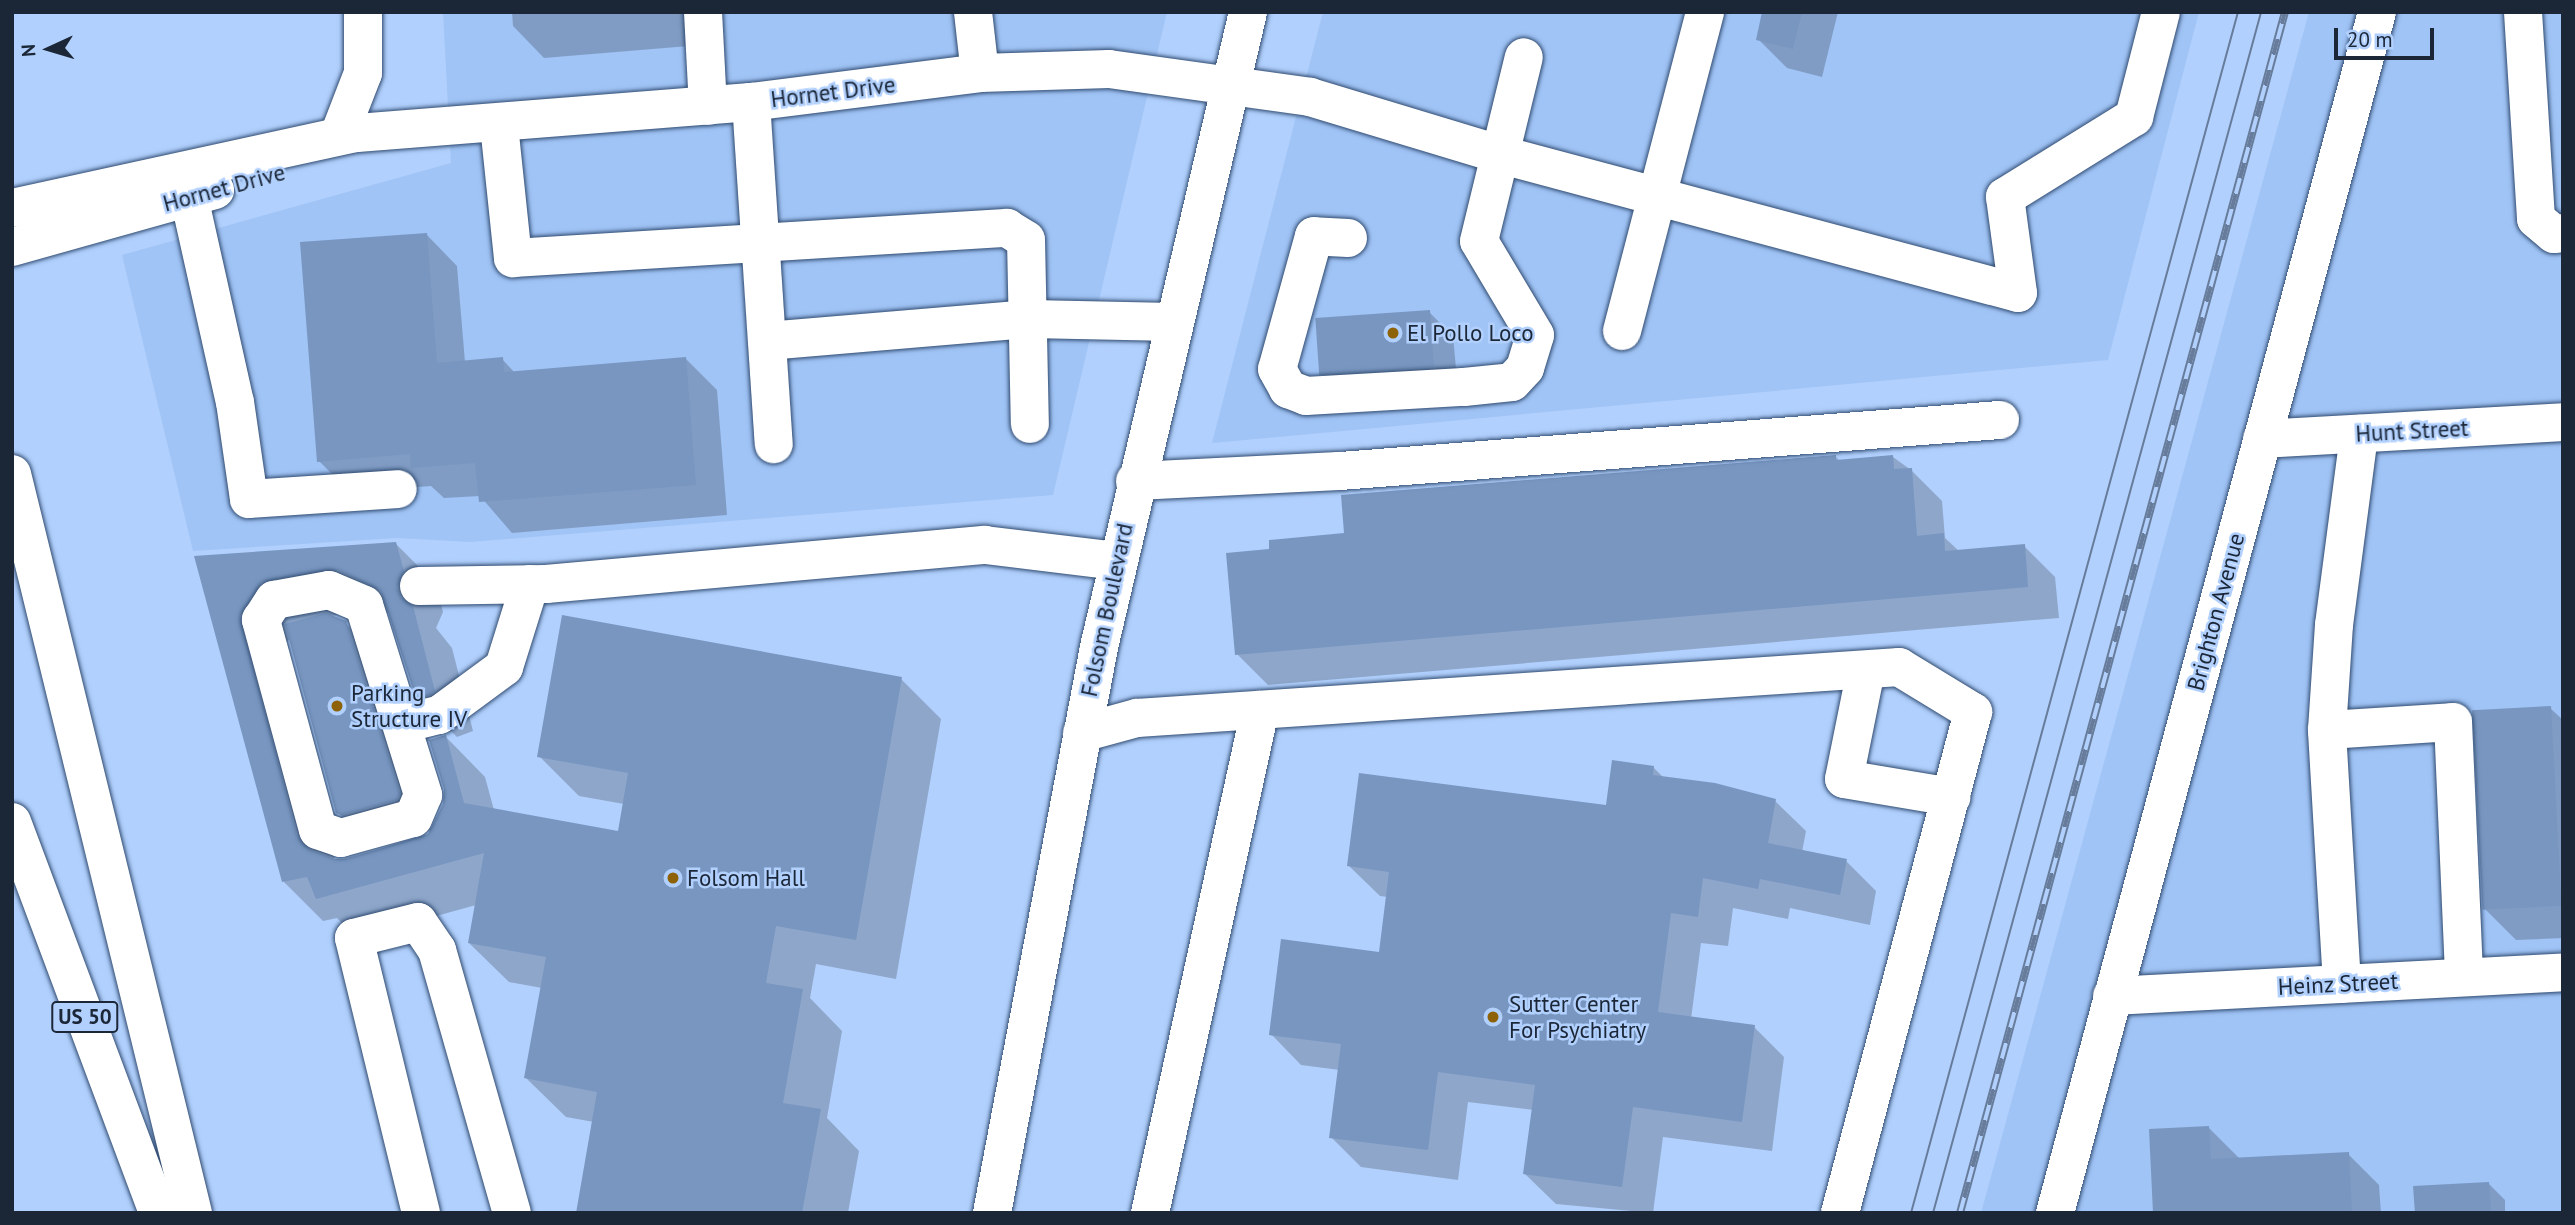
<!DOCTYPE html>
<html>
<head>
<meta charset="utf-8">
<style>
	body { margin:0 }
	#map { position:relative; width:2575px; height:1225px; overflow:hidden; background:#b1d0fd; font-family:"PT Sans",sans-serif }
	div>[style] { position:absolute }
	.built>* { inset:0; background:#a0c4f6 }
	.shadow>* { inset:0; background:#0003 }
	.building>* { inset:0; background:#7896c0; transform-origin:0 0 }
	.roads { filter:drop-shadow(0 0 2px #304b70) drop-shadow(0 0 2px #304b70) }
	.minor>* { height:38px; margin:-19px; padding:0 19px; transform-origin:19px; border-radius:19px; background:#fff }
	.major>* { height:38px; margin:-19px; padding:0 19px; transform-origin:19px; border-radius:19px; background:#fff }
	.highway>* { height:38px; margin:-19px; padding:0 19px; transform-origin:19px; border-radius:19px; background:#fff }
	.tram>* { height:2px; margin:-1px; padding:0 1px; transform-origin:1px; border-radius:1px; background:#677c9b }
	.rail>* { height:8px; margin-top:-4px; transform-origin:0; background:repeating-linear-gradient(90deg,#b1d0fd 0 16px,#677c9b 0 32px); box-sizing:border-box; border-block:2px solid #677c9b }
	.dots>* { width:19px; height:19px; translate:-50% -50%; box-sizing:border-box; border:4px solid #b1d0fd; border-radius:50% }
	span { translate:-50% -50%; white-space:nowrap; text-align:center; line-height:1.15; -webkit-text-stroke:5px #b1d0fd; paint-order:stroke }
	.shield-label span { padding:2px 5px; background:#b1d0fd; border:2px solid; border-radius:5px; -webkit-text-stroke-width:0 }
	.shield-label { font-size:21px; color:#1b2637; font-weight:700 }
	.street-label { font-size:23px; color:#1b2637 }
	.poi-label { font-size:23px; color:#1b2637 }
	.left { translate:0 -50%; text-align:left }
	.frame { position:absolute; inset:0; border:14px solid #1b2637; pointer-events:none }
	.north { position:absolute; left:14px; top:14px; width:70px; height:70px; -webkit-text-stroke:5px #b1d0fd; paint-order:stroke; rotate:266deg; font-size:19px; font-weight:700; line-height:28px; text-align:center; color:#1b2637 }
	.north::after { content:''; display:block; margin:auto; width:24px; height:32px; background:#1b2637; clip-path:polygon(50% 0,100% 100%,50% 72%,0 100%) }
	.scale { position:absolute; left:2334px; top:28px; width:100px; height:32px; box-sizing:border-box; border:4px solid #1b2637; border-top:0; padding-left:9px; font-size:21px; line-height:24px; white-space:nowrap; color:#1b2637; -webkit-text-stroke:5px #b1d0fd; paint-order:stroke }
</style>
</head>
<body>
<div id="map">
	<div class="built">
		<i style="clip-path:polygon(443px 12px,1167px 12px,1053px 495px,470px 542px,397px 538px,193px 551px,122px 255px,451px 163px)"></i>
		<i style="clip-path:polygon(1323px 12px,2199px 12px,2108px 360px,1212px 443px)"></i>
		<i style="clip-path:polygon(2309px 12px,2563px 12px,2563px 1213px,1981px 1213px)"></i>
	</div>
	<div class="shadow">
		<i style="clip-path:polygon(512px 12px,698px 12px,701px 45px,544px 58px,513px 26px)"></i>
		<i style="clip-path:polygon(1764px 12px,1838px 12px,1822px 77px,1787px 68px,1758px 39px)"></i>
		<i style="clip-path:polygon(426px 234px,457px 266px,465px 362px,502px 359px,515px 373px,686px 359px,717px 390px,727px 515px,512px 533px,480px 496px,444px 498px,431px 486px,350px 492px,319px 461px)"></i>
		<i style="clip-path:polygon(1429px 312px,1453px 336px,1458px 390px,1345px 397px,1321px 373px)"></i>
		<i style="clip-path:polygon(1835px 456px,1840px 461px,1893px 457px,1911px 470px,1942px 501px,1945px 538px,1960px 552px,2024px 546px,2055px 577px,2059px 618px,1268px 685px,1237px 654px,1271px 551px,1346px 535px)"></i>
		<i style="clip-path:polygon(396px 544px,436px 584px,443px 612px,436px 628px,452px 648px,473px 731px,457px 737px,417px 697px,390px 614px,379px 609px,330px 616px,345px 623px,377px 654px,431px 830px,369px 843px,338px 812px,290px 638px,278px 656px,335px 861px,429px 836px,445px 804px,446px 737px,485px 777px,494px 810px,619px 833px,624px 804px,579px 796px,539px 756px,901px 679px,941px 719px,896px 979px,816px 964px,810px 998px,842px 1031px,827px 1118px,859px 1151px,848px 1213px,578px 1213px,594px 1122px,566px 1117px,526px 1078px,542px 988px,509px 982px,469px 943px,476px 905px,357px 938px,337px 918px,323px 921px,284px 882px,197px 558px)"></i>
		<i style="clip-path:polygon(2550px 708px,2563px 720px,2563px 938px,2516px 940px,2485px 909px)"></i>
		<i style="clip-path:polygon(1654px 768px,1664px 778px,1775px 801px,1806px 831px,1802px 852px,1846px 861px,1876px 891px,1870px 925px,1790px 908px,1788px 919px,1733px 908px,1728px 946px,1701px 943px,1691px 1019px,1754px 1027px,1784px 1057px,1772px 1151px,1663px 1137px,1653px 1213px,1556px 1204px,1525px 1174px,1534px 1110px,1468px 1102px,1458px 1180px,1361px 1167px,1331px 1137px,1340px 1070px,1301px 1065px,1271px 1034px,1380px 954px,1388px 897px,1380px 896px,1349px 866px,1608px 807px)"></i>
		<i style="clip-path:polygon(2209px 1128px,2240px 1159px,2348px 1154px,2379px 1185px,2381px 1213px,2154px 1213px)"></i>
		<i style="clip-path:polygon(2489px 1184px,2505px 1200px,2505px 1213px,2417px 1213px)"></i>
	</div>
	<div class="building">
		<i style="clip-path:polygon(1762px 12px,1802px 12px,1793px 49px,1756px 40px)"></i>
		<i style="clip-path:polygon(427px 233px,437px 363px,503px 357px,504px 372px,686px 357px,696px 485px,479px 502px,475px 463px,411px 468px,410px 454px,317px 462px,300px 242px)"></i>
		<i style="left:1430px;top:310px;width:57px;height:115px;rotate:86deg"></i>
		<i style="clip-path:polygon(1836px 455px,1836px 460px,1893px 455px,1894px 469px,1912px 468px,1917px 536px,1944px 533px,1945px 551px,2025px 544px,2028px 587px,1235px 655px,1226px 553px,1269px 549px,1269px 540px,1344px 533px,1341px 495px)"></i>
		<i style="clip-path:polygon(396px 542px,404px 571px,397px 587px,401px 598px,413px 606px,435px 691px,430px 695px,416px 698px,381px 591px,338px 570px,262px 582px,240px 616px,297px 836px,310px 850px,334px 859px,347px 859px,428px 834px,443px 804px,444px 789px,429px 740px,446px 735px,464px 803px,618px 831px,628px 773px,537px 757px,562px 615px,902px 677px,856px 940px,776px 926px,766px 983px,803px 989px,783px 1103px,821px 1109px,802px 1213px,576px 1213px,597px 1092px,524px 1078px,546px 957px,468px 943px,484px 853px,316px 899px,307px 877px,282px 882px,194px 556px)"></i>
		<i style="clip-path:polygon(326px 613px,346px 621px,400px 794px,397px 800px,342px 815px,336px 813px,285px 624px)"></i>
		<i style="left:2551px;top:706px;width:200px;height:79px;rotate:87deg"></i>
		<i style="clip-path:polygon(1612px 760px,1654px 766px,1653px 775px,1715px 783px,1776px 799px,1768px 843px,1847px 859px,1840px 895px,1760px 879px,1758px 889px,1703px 878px,1698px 917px,1671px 913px,1658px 1012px,1755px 1025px,1742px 1122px,1633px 1107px,1622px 1187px,1523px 1174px,1535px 1085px,1438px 1072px,1428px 1150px,1329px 1138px,1341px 1044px,1269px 1035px,1281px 939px,1379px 952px,1389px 872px,1347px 866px,1359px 773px,1606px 805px)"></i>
		<i style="clip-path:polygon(2209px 1126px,2211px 1159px,2349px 1152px,2352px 1213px,2153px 1213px,2149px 1129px)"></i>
		<i style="clip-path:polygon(2489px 1182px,2491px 1213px,2415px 1213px,2413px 1186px)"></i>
	</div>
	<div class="roads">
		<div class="minor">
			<i style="left:703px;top:12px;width:94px;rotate:87deg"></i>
			<i style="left:973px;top:12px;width:61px;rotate:83.5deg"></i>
			<i style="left:2523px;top:12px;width:207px;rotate:86.4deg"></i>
			<i style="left:2536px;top:219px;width:23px;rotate:40deg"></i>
			<i style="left:2554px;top:234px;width:9px;rotate:-6deg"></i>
			<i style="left:751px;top:102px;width:343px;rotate:86.2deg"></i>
			<i style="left:499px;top:125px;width:134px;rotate:84deg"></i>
			<i style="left:513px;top:258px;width:495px;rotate:-3.5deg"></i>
			<i style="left:1007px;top:228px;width:22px;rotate:32deg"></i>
			<i style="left:1026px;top:240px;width:184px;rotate:88.8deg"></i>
			<i style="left:189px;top:197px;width:210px;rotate:77.4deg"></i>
			<i style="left:235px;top:402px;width:98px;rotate:81.8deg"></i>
			<i style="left:249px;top:499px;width:149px;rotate:-3.8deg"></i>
			<i style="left:12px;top:208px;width:353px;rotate:-12.3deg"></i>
			<i style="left:357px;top:133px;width:395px;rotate:-4.5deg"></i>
			<i style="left:751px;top:102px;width:231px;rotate:-7.2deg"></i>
			<i style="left:980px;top:73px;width:129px;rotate:-1.8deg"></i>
			<i style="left:1109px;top:69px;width:203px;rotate:7.9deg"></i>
			<i style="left:1310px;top:97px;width:201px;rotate:16.8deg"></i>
			<i style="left:1502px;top:155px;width:534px;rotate:14.97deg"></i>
			<i style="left:2018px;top:293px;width:97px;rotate:-97.7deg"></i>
			<i style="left:2005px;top:197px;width:152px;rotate:-31.8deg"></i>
			<i style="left:2134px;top:117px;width:108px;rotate:-75.6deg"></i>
			<i style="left:1348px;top:238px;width:34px;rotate:-177deg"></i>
			<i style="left:1314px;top:236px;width:138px;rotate:105.5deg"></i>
			<i style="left:1277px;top:369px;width:23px;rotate:61deg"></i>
			<i style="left:1288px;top:389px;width:19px;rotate:21deg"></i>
			<i style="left:1306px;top:396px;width:158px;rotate:-3.3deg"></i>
			<i style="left:1464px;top:387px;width:48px;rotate:-5.9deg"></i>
			<i style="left:1512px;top:382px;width:19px;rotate:-47deg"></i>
			<i style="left:1525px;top:368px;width:34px;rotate:-73deg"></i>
			<i style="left:1535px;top:335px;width:109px;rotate:-120.8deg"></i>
			<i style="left:1479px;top:241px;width:189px;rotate:-76.3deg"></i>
			<i style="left:12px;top:247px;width:211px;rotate:-15.7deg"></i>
			<i style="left:1622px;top:331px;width:330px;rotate:-75.4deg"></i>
			<i style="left:767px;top:341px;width:264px;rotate:-4.8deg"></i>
			<i style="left:1030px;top:319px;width:143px;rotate:1.2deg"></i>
			<i style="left:2262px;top:439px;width:301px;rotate:-3.2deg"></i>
			<i style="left:1135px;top:481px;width:205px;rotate:-2.8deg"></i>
			<i style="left:1340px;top:471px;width:662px;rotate:-4.42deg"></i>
			<i style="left:419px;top:586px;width:127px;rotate:-0.9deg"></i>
			<i style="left:546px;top:584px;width:441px;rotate:-5.1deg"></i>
			<i style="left:985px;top:545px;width:134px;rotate:6.9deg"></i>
			<i style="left:329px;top:590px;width:38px;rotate:23deg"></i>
			<i style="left:364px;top:605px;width:199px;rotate:72.7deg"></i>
			<i style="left:423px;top:795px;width:25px;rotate:113deg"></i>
			<i style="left:413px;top:818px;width:75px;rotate:164.5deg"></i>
			<i style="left:341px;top:838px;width:24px;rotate:-161deg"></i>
			<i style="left:318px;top:830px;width:218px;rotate:-105.2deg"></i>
			<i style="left:261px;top:620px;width:24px;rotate:-57deg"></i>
			<i style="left:274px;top:600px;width:56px;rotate:-10.3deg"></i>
			<i style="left:1866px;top:670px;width:111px;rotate:101.4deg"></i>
			<i style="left:1844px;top:779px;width:109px;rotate:9.5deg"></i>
			<i style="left:402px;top:724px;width:38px;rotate:-14deg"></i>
			<i style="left:439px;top:715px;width:81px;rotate:-36.4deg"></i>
			<i style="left:504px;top:667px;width:87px;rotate:-72.6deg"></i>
			<i style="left:2327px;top:730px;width:105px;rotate:-86.2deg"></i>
			<i style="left:2334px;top:625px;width:193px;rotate:-82.5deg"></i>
			<i style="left:1082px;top:733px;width:57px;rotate:-15.3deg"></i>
			<i style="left:1137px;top:718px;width:764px;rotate:-3.83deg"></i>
			<i style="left:1899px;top:667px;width:87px;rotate:31.3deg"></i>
			<i style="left:1973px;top:712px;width:518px;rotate:104.87deg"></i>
			<i style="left:2342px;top:984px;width:254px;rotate:-93.4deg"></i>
			<i style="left:2327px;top:730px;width:126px;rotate:-3.6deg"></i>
			<i style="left:2453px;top:722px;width:255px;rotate:87.5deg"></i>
			<i style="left:2112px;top:996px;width:452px;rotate:-3deg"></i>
			<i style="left:421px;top:1213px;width:283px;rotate:-103.7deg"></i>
			<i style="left:354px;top:938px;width:66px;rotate:-14deg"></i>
			<i style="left:418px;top:922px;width:34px;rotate:56deg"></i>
			<i style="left:437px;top:950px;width:273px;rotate:74.1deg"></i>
			<i style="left:1150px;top:1213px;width:515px;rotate:-77.66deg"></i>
			<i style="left:2055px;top:1213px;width:1243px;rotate:-74.99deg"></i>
		</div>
		<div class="major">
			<i style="left:992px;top:1213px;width:576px;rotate:-79.29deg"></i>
			<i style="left:1099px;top:647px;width:652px;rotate:-76.79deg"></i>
		</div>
		<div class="highway">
			<i style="left:339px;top:135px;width:66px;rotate:-68.8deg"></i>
			<i style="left:363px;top:73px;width:61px;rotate:-90deg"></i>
			<i style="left:12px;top:474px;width:761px;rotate:76.24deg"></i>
			<i style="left:12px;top:822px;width:417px;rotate:69.5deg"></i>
		</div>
	</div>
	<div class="tram">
		<i style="left:1911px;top:1213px;width:1245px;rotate:-74.77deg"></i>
		<i style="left:1933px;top:1213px;width:1245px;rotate:-74.72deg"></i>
	</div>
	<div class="rail">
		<i style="left:1960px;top:1213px;width:1244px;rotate:-74.86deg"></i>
	</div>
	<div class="dots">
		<i style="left:1393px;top:333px;background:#8e6208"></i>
		<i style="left:337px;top:706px;background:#8e6208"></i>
		<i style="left:673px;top:878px;background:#8e6208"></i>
		<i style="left:1493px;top:1017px;background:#8e6208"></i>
	</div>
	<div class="shield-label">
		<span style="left:85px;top:1017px">US 50</span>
	</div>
	<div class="street-label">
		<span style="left:833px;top:92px;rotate:-7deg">Hornet Drive</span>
		<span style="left:224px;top:188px;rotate:-15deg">Hornet Drive</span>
		<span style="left:2412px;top:431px;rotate:-3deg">Hunt Street</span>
		<span style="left:1107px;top:610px;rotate:-78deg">Folsom Boulevard</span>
		<span style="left:2216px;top:612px;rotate:-75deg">Brighton Avenue</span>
		<span style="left:2338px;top:984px;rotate:-3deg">Heinz Street</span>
	</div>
	<div class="poi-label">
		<span class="left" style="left:1407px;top:333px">El Pollo Loco</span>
		<span class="left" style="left:351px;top:706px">Parking<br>Structure IV</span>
		<span class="left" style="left:687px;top:878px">Folsom Hall</span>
		<span class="left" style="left:1509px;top:1017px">Sutter Center<br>For Psychiatry</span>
	</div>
	<div class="frame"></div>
	<div class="north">N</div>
	<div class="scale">20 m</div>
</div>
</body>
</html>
